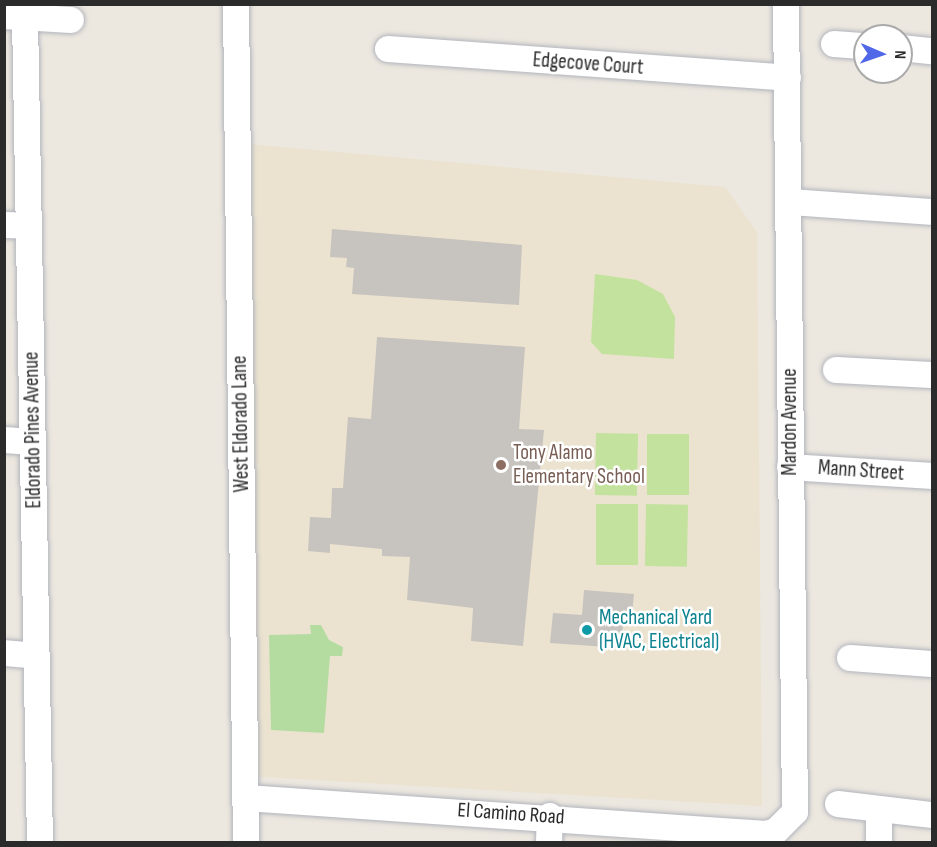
<!DOCTYPE html>
<html>
<head>
<meta charset="utf-8">
<style>
	body { margin:0 }
	#map { position:relative; width:937px; height:847px; overflow:hidden; background:#ece7df; font-family:"Sofia Sans Condensed",sans-serif }
	div>[style] { position:absolute }
	.education>* { inset:0; background:#ebe3d0 }
	.green>* { inset:0; background:#b4dca1 }
	.pitch>* { inset:0; background:#c3e29e; transform-origin:0 0 }
	.building>* { inset:0; background:#c7c3be }
	.roads { filter:drop-shadow(0 0 2px #b2b5bd) drop-shadow(0 0 2px #b2b5bd) }
	.minor>* { height:26px; margin:-13px; padding:0 13px; transform-origin:13px; border-radius:13px; background:#fff }
	.dots>* { width:16px; height:16px; translate:-50% -50%; box-sizing:border-box; border:3px solid #fff; border-radius:50% }
	span { translate:-50% -50%; white-space:nowrap; text-align:center; line-height:1.15; -webkit-text-stroke:5px #fff; paint-order:stroke }
	.street-label { font-size:21px; color:#2b2b2b }
	.education-label { font-size:21px; color:#785e54 }
	.left { translate:0 -50%; text-align:left }
	.culture-label { font-size:21px; color:#0d838f }
	.frame { position:absolute; inset:0; border:6px solid #2b2b2b; pointer-events:none }
	.north { position:absolute; left:853px; top:24px; width:60px; height:60px; box-sizing:border-box; background:#fff; border:2px solid #aaa; border-radius:50%; rotate:92deg; font-size:16px; font-weight:700; line-height:24px; text-align:center; color:#2b2b2b }
	.north::after { content:''; display:block; margin:auto; width:21px; height:27px; background:#5067e7; clip-path:polygon(50% 0,100% 100%,50% 72%,0 100%) }
</style>
</head>
<body>
<div id="map">
	<div class="education">
		<i style="clip-path:polygon(238px 143px,725px 187px,757px 232px,762px 806px,246px 776px)"></i>
	</div>
	<div class="green">
		<i style="clip-path:polygon(310px 625px,321px 625px,329px 640px,343px 647px,342px 656px,330px 656px,324px 733px,271px 730px,269px 635px,311px 634px)"></i>
	</div>
	<div class="pitch">
		<i style="clip-path:polygon(595px 274px,637px 280px,663px 294px,675px 317px,674px 359px,602px 354px,591px 342px)"></i>
		<i style="left:596px;top:433px;width:42px;height:62px;rotate:1deg"></i>
		<i style="left:647px;top:434px;width:42px;height:61px"></i>
		<i style="left:596px;top:504px;width:42px;height:61px"></i>
		<i style="left:646px;top:504px;width:42px;height:62px;rotate:1deg"></i>
	</div>
	<div class="building">
		<i style="clip-path:polygon(332px 229px,522px 245px,519px 305px,352px 294px,354px 268px,346px 267px,347px 258px,330px 257px)"></i>
		<i style="clip-path:polygon(377px 337px,525px 347px,519px 429px,544px 430px,523px 646px,471px 641px,473px 608px,407px 600px,410px 557px,382px 556px,382px 549px,330px 544px,330px 553px,308px 551px,310px 517px,331px 518px,332px 488px,343px 488px,348px 417px,371px 419px)"></i>
		<i style="clip-path:polygon(584px 590px,634px 594px,632px 614px,624px 613px,621px 648px,550px 643px,553px 613px,582px 615px)"></i>
	</div>
	<div class="roads">
		<div class="minor">
			<i style="left:236px;top:4px;width:838px;rotate:89.32deg"></i>
			<i style="left:4px;top:16px;width:67px;rotate:3.4deg"></i>
			<i style="left:25px;top:17px;width:825px;rotate:88.96deg"></i>
			<i style="left:834px;top:44px;width:31px;rotate:4deg"></i>
			<i style="left:901px;top:48px;width:31px;rotate:6deg"></i>
			<i style="left:388px;top:49px;width:401px;rotate:4.1deg"></i>
			<i style="left:789px;top:202px;width:143px;rotate:4deg"></i>
			<i style="left:4px;top:225px;width:25px;rotate:2deg"></i>
			<i style="left:836px;top:370px;width:96px;rotate:3deg"></i>
			<i style="left:4px;top:440px;width:29px;rotate:4deg"></i>
			<i style="left:790px;top:467px;width:142px;rotate:3.6deg"></i>
			<i style="left:4px;top:653px;width:32px;rotate:5deg"></i>
			<i style="left:850px;top:658px;width:82px;rotate:4.2deg"></i>
			<i style="left:246px;top:798px;width:521px;rotate:3.96deg"></i>
			<i style="left:766px;top:834px;width:10px;rotate:-17deg"></i>
			<i style="left:776px;top:831px;width:27px;rotate:-45deg"></i>
			<i style="left:795px;top:812px;width:808px;rotate:-90.64deg"></i>
			<i style="left:838px;top:804px;width:95px;rotate:6.7deg"></i>
			<i style="left:549px;top:842px;width:26px;rotate:-88deg"></i>
			<i style="left:879px;top:842px;width:32px;rotate:-90deg"></i>
		</div>
	</div>
	<div class="dots">
		<i style="left:501px;top:465px;background:#8d6e63"></i>
		<i style="left:587px;top:630px;background:#0f9aa8"></i>
	</div>
	<div class="street-label">
		<span style="left:588px;top:64px;rotate:4deg">Edgecove Court</span>
		<span style="left:790px;top:422px;rotate:-90deg">Mardon Avenue</span>
		<span style="left:241px;top:424px;rotate:-91deg">West Eldorado Lane</span>
		<span style="left:33px;top:430px;rotate:-91deg">Eldorado Pines Avenue</span>
		<span style="left:861px;top:471px;rotate:4deg">Mann Street</span>
		<span style="left:511px;top:814px;rotate:4deg">El Camino Road</span>
	</div>
	<div class="education-label">
		<span class="left" style="left:513px;top:465px">Tony Alamo<br>Elementary School</span>
	</div>
	<div class="culture-label">
		<span class="left" style="left:599px;top:630px">Mechanical Yard<br>(HVAC, Electrical)</span>
	</div>
	<div class="frame"></div>
	<div class="north">N</div>
</div>
</body>
</html>
